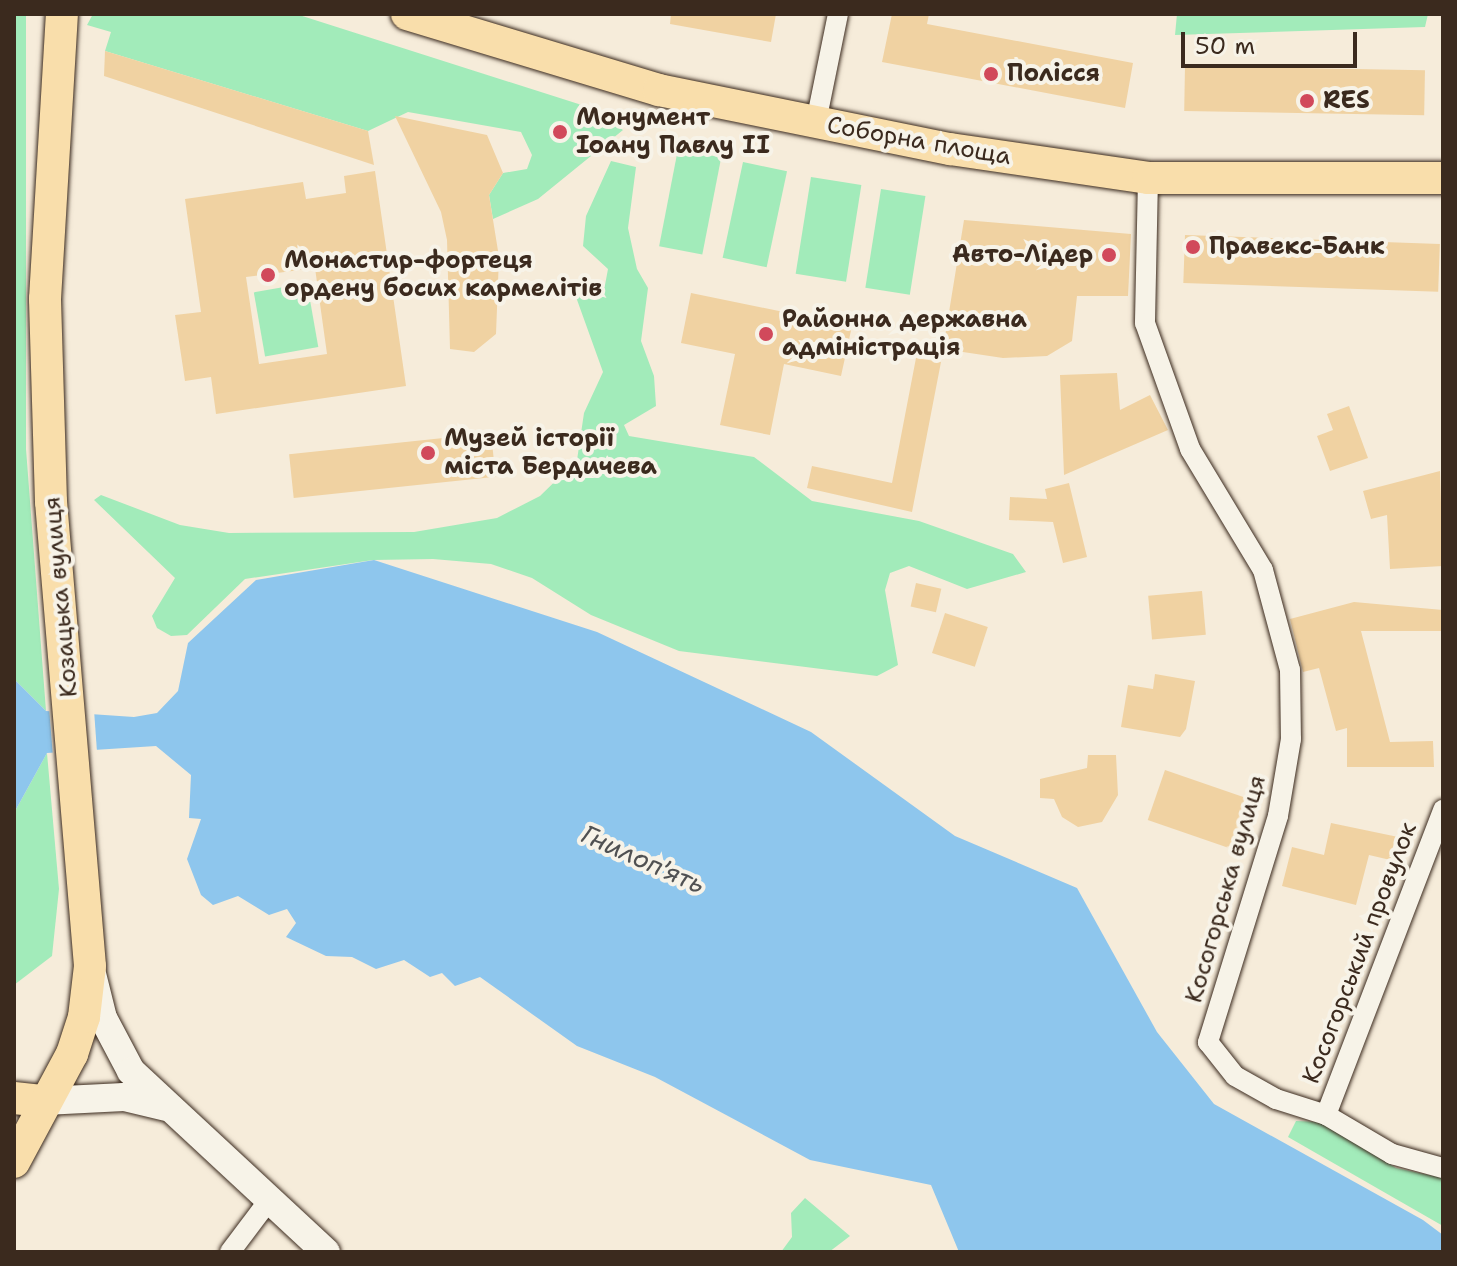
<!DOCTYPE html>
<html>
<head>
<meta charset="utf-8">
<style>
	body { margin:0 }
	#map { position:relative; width:1457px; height:1266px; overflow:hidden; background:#f6ecda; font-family:"Shantell Sans",sans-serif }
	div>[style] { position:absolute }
	.green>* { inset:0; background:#a2ebba; transform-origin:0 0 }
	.water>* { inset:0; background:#8ec6ed }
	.pier>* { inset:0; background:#f6ecda }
	.building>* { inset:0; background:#f0d2a2; transform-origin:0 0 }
	.roads { filter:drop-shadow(0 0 2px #3b2a1e) drop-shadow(0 0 2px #3b2a1e) }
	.street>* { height:20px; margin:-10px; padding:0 10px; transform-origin:10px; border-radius:10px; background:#f7f3e8 }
	.secondary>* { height:28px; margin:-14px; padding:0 14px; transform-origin:14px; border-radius:14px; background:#f7f3e8 }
	.primary>* { height:32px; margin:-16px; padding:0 16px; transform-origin:16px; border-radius:16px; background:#f9deab }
	.dots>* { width:22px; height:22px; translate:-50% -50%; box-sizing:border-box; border:4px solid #f7f3e8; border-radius:50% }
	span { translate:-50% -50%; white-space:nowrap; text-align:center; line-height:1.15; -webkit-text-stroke:8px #f7f3e8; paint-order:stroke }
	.poi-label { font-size:24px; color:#3b2a1e; font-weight:700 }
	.left { translate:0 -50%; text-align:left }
	.right { translate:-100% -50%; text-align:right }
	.street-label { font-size:24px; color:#3b2a1e }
	.water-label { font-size:26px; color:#505152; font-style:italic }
	.frame { position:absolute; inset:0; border:16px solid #3b2a1e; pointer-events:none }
	.scale { position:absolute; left:1181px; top:32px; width:176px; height:36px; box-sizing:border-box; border:4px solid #3b2a1e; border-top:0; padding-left:10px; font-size:24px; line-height:28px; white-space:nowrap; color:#3b2a1e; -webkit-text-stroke:6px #f7f3e8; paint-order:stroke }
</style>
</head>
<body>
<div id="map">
	<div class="green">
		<i style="clip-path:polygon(14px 14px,26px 14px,26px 449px,46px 711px,14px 679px)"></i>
		<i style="clip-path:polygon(93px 14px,296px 14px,588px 107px,623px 130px,538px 199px,493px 219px,489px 195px,503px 173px,527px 169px,532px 155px,521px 132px,408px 112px,368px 131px,105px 51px,111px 32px,87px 25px)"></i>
		<i style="clip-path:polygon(1177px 14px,1428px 14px,1425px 27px,1175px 35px)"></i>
		<i style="left:678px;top:149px;width:44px;height:99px;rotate:11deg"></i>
		<i style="clip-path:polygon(611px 161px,636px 167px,628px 228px,637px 269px,648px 288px,641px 341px,654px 376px,656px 406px,624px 425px,629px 436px,754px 457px,812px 501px,919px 521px,1013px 554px,1026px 572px,967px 589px,909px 566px,890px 573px,885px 590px,898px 665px,877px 676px,679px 651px,591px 615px,532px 578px,491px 564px,433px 559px,373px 560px,245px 579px,187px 635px,171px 636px,157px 628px,152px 616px,175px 578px,94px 500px,101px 495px,180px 525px,229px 533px,414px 532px,497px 518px,540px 496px,577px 460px,584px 413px,603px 372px,576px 297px,582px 287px,605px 285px,608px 269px,583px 246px,586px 216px)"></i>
		<i style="left:743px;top:162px;width:45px;height:98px;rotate:12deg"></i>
		<i style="left:811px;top:177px;width:51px;height:98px;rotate:9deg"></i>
		<i style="left:881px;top:189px;width:45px;height:100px;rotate:9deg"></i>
		<i style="left:307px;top:283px;width:65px;height:54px;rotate:80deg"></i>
		<i style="clip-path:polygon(47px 753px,59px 889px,52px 956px,14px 985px,14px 813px)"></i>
		<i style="clip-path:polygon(1296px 1121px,1321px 1122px,1396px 1168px,1443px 1178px,1443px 1226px,1288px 1137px)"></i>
		<i style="clip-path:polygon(805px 1198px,850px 1236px,829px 1252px,781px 1252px,792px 1237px,791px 1213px)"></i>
	</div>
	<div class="water">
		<i style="clip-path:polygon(374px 560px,597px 632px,811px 732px,955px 836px,1077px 888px,1157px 1032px,1214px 1104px,1423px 1220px,1443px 1235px,1443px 1252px,959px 1252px,931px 1185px,810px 1160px,655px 1077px,577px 1046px,480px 977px,455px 986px,442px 973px,430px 977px,404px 960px,376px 969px,352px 957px,326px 956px,286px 937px,296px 923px,287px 909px,269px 915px,238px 896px,213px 905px,201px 895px,187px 859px,201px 819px,189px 818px,191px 775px,156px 746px,47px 753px,14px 813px,14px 679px,46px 711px,134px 717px,157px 713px,178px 691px,188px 643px,256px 580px)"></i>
	</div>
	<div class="pier">
		<i style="clip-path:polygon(49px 707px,94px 710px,97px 752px,53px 757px)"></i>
	</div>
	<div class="building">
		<i style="clip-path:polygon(671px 14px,776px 14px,771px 42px,670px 24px)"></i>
		<i style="clip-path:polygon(892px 14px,929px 14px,927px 24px,1133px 63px,1125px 108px,882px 62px)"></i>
		<i style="clip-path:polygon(105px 51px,368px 131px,374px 165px,104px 76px)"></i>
		<i style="left:1185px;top:66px;width:240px;height:45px;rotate:1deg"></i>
		<i style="clip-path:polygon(395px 116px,487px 135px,503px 173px,489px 195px,499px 257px,496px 334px,474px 352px,450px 349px,447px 240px,441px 212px)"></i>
		<i style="clip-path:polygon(evenodd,375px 171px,406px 386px,216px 414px,211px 377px,185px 381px,175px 315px,201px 312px,185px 199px,303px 182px,306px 199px,346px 193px,344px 176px,375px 171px,315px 268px,327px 354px,259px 364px,246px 277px,315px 268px)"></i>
		<i style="clip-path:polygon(964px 220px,1131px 234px,1128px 296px,1077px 296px,1072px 341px,1047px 356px,1003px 358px,943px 349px)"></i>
		<i style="left:1185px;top:235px;width:255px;height:48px;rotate:2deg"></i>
		<i style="clip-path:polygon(691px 293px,852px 326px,841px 376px,784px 364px,770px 435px,720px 425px,735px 354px,681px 343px)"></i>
		<i style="clip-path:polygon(916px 358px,941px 362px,912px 512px,807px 488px,812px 466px,892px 483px)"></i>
		<i style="clip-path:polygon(1117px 373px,1120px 410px,1150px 395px,1168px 430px,1064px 475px,1060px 375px)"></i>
		<i style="clip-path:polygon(1349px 406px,1368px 458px,1330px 471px,1317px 436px,1333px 430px,1327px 414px)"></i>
		<i style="left:491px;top:433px;width:44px;height:203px;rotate:84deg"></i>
		<i style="clip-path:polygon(1440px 471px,1443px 566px,1390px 569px,1387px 515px,1371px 519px,1363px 491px)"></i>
		<i style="clip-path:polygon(1069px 483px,1087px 557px,1063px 563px,1053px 522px,1009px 520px,1010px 497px,1047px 499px,1045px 489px)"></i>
		<i style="left:916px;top:583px;width:26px;height:24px;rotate:13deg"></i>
		<i style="left:1202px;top:591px;width:44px;height:54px;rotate:85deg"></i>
		<i style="clip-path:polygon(1354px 602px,1443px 610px,1443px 631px,1361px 631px,1390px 742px,1433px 741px,1434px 767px,1347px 767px,1347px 728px,1336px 731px,1319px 668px,1303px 672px,1290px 619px)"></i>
		<i style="left:945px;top:613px;width:45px;height:42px;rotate:18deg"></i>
		<i style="clip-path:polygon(1155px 674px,1195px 681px,1186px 729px,1180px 737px,1121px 727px,1128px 685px,1153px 689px)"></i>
		<i style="clip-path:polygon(1088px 755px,1116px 755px,1118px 795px,1102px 822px,1078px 827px,1062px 817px,1054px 799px,1040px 798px,1040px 779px,1087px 768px)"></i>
		<i style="left:1165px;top:770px;width:92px;height:53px;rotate:19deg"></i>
		<i style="clip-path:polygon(1331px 823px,1403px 838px,1399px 862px,1369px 855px,1356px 905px,1282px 886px,1292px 847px,1324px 855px)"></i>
	</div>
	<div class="roads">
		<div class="street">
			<i style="left:816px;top:122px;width:110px;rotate:-78.5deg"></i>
			<i style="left:1148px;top:178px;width:145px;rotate:91.2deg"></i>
			<i style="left:1145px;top:323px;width:134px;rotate:70.3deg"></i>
			<i style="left:1190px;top:449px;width:141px;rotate:58.9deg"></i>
			<i style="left:1263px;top:570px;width:104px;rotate:74.9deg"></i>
			<i style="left:1290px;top:670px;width:69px;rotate:89.2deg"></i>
			<i style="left:1291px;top:739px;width:78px;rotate:99.6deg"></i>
			<i style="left:1278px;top:816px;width:237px;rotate:107.2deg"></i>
			<i style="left:1208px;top:1042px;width:43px;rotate:51.5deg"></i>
			<i style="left:1235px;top:1076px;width:47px;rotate:29.3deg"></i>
			<i style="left:1276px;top:1099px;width:52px;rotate:17.7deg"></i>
			<i style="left:1326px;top:1115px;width:77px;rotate:30.6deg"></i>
			<i style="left:1392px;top:1154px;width:53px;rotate:15.4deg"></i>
			<i style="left:1326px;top:1115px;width:327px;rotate:-69deg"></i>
			<i style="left:230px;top:1252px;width:66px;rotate:-53deg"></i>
		</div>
		<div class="secondary">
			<i style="left:92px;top:974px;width:45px;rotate:76deg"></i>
			<i style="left:103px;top:1018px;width:60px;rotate:62.2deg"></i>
			<i style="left:131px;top:1071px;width:266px;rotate:42.9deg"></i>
			<i style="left:44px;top:1101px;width:80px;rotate:-2.9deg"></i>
			<i style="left:124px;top:1097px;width:43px;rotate:13.4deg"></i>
		</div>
		<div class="primary">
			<i style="left:407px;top:14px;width:263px;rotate:16.8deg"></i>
			<i style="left:659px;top:90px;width:297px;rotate:11.5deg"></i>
			<i style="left:950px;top:149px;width:200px;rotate:8.3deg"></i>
			<i style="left:1148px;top:178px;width:295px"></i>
			<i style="left:14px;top:1098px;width:30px;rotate:6deg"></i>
			<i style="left:14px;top:1162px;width:123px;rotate:-61.8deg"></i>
			<i style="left:72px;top:1054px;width:39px;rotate:-72deg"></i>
			<i style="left:84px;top:1017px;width:51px;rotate:-83.3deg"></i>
			<i style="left:90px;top:966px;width:466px;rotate:-94.8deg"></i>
			<i style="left:51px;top:502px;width:203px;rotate:-91.7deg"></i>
			<i style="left:45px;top:299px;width:286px;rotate:-86.6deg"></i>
		</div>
	</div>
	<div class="dots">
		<i style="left:991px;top:74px;background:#d1495b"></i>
		<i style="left:1307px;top:101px;background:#d1495b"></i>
		<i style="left:560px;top:132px;background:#d1495b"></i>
		<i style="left:1193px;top:247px;background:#d1495b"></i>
		<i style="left:1109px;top:255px;background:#d1495b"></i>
		<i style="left:268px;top:275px;background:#d1495b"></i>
		<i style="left:766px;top:334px;background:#d1495b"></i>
		<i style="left:428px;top:453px;background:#d1495b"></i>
	</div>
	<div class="poi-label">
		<span class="left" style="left:1007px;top:74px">Полісся</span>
		<span class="left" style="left:1323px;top:101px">RES</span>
		<span class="left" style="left:576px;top:132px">Монумент<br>Іоану Павлу ІІ</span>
		<span class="left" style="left:1209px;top:247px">Правекс-Банк</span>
		<span class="right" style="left:1093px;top:255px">Авто-Лідер</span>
		<span class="left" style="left:284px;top:275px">Монастир-фортеця<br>ордену босих кармелітів</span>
		<span class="left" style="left:782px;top:334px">Районна державна<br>адміністрація</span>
		<span class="left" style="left:444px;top:453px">Музей історії<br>міста Бердичева</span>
	</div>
	<div class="street-label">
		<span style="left:919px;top:141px;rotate:10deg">Соборна площа</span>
		<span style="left:61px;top:597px;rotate:-95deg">Козацька вулиця</span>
		<span style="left:1226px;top:889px;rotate:-74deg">Косогорська вулиця</span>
		<span style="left:1360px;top:953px;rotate:-69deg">Косогорський провулок</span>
	</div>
	<div class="water-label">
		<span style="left:643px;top:859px;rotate:24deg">Гнилоп'ять</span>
	</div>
	<div class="frame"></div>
	<div class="scale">50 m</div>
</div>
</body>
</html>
